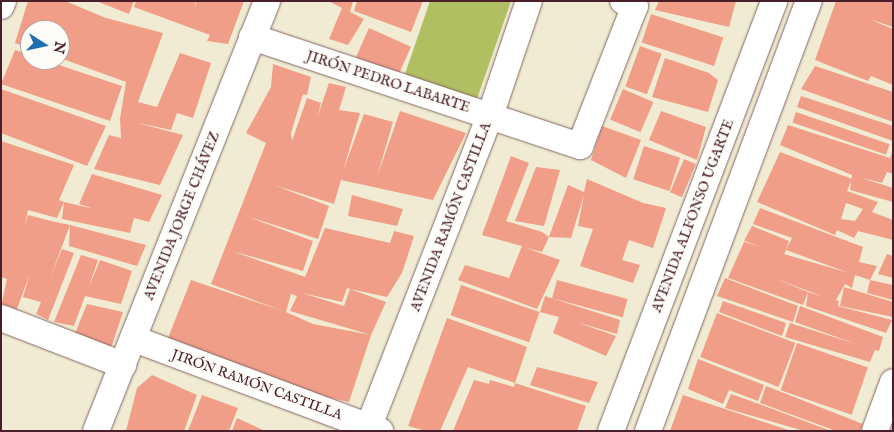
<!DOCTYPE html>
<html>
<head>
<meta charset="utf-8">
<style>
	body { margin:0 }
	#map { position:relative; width:894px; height:432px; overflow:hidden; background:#f0ebd2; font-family:"IM FELL English",serif }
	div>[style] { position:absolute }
	.green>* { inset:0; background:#afbf62 }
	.building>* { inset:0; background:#f09e88; transform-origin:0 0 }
	.roads { filter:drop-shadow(0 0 1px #846665) drop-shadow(0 0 1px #846665) }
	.street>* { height:26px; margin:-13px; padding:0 13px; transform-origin:13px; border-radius:13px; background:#fff }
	span { translate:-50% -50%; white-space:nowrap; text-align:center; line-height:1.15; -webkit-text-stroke:5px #fdfcf7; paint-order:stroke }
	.street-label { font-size:14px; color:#4a1f2b }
	.frame { position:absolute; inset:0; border:2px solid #4a1f2b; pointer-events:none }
	.north { position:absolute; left:20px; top:20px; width:50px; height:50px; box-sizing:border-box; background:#fdfcf7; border:1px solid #b5a4a5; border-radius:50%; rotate:100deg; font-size:14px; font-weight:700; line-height:20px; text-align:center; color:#4a1f2b }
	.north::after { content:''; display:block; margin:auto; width:18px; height:22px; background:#1f6fb2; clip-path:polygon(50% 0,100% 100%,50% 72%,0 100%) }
</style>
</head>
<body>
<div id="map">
	<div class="green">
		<i style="clip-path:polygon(430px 1px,511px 1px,477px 99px,405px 74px)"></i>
	</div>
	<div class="building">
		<i style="clip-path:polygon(28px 1px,65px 1px,106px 18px,163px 33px,138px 102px,157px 107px,180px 53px,211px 63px,193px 118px,177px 113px,171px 130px,134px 122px,183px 135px,160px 185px,94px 169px,109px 135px,121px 138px,120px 119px,126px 82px,60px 58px,60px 30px,30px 30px,30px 48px,15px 43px)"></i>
		<i style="clip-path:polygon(96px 1px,134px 1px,129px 14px)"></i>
		<i style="clip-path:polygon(136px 1px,196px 1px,194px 9px,197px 1px,244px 1px,228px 44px,207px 41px,210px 35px,134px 7px)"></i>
		<i style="clip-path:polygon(328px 1px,353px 1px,350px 12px,364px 19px,348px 45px,329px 39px,342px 8px)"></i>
		<i style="clip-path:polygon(357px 1px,423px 1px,411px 32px,354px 11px)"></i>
		<i style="clip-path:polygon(659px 1px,736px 1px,729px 27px,655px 10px)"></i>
		<i style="clip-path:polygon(836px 1px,893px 1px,893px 27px,869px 19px,893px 29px,893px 85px,871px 76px,868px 81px,815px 60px)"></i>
		<i style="left:651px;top:14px;width:76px;height:30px;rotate:18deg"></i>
		<i style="left:369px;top:28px;width:46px;height:37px;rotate:24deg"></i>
		<i style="left:640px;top:46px;width:23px;height:43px;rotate:20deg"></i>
		<i style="clip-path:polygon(15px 50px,30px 55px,30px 60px,44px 60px,122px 86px,110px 121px,1px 84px)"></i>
		<i style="clip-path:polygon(665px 58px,709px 73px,718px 80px,708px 112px,652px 97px)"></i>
		<i style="clip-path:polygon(evenodd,273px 64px,311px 77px,307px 95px,303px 94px,291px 133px,292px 141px,307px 98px,321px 103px,317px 118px,329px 83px,346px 87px,339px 110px,360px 113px,343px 171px,364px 114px,393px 122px,377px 177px,400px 111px,466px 133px,433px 200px,341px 180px,334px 204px,274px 185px,329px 206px,318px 239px,249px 217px,313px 241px,303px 271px,232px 251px,305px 277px,325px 228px,390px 243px,394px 231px,414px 236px,402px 273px,387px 297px,350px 289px,386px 302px,371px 335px,290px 311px,297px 296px,291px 294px,286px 312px,313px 324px,371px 335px,349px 402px,312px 394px,168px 338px,191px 280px,283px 311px,211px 284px,266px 143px,246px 133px,271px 87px,273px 64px,347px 288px,350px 289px,344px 306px,302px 293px,342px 302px,347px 288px)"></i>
		<i style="clip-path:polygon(815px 66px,893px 92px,893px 122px,801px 89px)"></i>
		<i style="clip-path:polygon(1px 89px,106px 126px,87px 166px,1px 133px)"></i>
		<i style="left:623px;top:89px;width:33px;height:33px;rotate:23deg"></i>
		<i style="clip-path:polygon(801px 96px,893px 126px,893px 141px,797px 107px)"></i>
		<i style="clip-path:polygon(661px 111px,706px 127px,697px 160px,649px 140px)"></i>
		<i style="left:796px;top:112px;width:99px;height:11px;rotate:19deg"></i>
		<i style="clip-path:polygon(788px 125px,890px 158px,893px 150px,893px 174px,887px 172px,882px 183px,859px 177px,893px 188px,893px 202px,850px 190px,852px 175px,780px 145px)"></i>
		<i style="clip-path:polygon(602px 126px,641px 140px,626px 178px,591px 160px)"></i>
		<i style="clip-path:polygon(1px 141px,74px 165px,59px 200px,64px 202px,94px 209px,79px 204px,92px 174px,162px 195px,149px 222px,134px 218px,130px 233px,62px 219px,64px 202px,57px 218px,28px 210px,25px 225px,28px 215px,51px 221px,70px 225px,146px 245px,137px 266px,69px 246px,70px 225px,50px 278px,62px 249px,74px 253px,48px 320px,36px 314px,41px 302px,23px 297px,30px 274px,15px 314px,1px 307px,7px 279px,1px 277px)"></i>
		<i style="left:644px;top:146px;width:38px;height:35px;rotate:18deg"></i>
		<i style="clip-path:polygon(evenodd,780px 152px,852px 179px,847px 191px,878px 202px,872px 212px,893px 220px,893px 240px,858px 231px,854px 238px,837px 230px,835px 235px,757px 202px,780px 152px,846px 203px,863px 209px,855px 221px,841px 219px,846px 203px)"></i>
		<i style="clip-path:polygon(511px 156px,529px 163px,506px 221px,542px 232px,549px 237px,542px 252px,526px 248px,560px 260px,537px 309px,458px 280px,465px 265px,509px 278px,522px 246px,482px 235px)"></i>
		<i style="left:684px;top:159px;width:13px;height:36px;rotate:23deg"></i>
		<i style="clip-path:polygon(536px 167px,560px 170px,544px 226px,515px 221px)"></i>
		<i style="clip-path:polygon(587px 179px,643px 203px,666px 208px,653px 248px,629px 240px,622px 260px,640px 265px,633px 283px,580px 266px,593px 229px,578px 226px,584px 195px,571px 238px,549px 237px,568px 185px,584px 192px)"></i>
		<i style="clip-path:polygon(352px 195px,403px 209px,397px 226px,348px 216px)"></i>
		<i style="clip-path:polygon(evenodd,760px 208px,863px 247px,859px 262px,877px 266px,870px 280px,855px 275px,852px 288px,845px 284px,836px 300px,839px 301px,838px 306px,892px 320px,886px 333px,806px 306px,808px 292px,824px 297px,771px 277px,808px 292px,803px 305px,728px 278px,744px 242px,761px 247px,744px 241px,752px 226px,789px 241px,786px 250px,792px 238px,753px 224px,760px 208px,786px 250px,849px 273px,784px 254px,786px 250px)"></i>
		<i style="clip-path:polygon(887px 254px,893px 256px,893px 278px,878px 274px)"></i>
		<i style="clip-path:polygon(81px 255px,98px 260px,88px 289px,100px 260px,132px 271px,121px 304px,85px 296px,74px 326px,54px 322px)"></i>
		<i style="clip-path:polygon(725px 278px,798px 306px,793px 322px,717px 296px)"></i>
		<i style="left:557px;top:280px;width:73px;height:19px;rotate:15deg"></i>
		<i style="clip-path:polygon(870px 280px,893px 285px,893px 300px,867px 293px)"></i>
		<i style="left:461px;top:285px;width:83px;height:32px;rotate:19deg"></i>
		<i style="clip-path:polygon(844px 287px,893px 302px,893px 317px,840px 306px)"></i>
		<i style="clip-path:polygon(545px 296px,620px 320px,617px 334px,576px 322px,616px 336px,606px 356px,553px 333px,559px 317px,540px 312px)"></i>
		<i style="clip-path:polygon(723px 301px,786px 323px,782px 336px,719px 312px)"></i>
		<i style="clip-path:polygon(87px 304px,123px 312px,111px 348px,74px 336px)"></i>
		<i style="clip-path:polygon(800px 306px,883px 337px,879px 351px,875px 350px,870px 362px,785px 337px,790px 323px,856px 344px,795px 322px)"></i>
		<i style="left:717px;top:313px;width:84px;height:47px;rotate:21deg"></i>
		<i style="clip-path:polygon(447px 318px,527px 347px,515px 383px,468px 367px,440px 431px,426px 431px,408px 426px)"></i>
		<i style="left:797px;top:343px;width:75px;height:50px;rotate:19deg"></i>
		<i style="clip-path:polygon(698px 359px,764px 385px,758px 401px,729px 390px,723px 404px,688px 389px)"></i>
		<i style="clip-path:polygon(537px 367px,598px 382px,589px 403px,530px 385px)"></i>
		<i style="clip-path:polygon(152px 375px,197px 395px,184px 431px,126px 431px,137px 388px)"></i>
		<i style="clip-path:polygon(474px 380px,489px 384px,490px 380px,514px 387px,515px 383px,586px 406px,577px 431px,453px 431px)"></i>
		<i style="clip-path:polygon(766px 386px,863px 424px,860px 431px,836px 431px,760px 403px)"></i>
		<i style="clip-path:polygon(731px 394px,770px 408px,831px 431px,804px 431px,725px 408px)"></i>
		<i style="clip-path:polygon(202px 395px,238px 408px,229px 431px,188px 431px)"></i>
		<i style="clip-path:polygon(683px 395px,788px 430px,788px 431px,670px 431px)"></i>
		<i style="clip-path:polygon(237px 418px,265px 431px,232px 431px)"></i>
	</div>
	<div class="roads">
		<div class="street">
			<i style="left:1px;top:6px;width:5px;rotate:-68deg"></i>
			<i style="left:252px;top:37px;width:346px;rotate:18.4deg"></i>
			<i style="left:580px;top:146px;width:150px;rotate:-68.6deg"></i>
			<i style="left:635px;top:6px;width:13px;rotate:-157deg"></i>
			<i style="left:1px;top:318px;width:131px;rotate:21.1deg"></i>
			<i style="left:134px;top:339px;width:263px;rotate:20.5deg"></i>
			<i style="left:96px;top:431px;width:463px;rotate:-68.3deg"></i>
			<i style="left:367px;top:431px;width:338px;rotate:-68.7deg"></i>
			<i style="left:490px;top:116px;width:121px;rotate:-71.3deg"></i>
			<i style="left:611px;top:431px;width:460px;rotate:-69.2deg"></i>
			<i style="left:648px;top:431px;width:459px;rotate:-69.5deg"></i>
			<i style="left:875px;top:431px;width:52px;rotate:-69.8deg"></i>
		</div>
	</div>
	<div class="street-label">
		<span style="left:388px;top:82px;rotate:18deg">JIRÓN PEDRO LABARTE</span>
		<span style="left:182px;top:216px;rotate:-68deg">AVENIDA JORGE CHÁVEZ</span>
		<span style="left:693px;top:216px;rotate:-69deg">AVENIDA ALFONSO UGARTE</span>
		<span style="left:451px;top:217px;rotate:-69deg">AVENIDA RAMÓN CASTILLA</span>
		<span style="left:257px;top:385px;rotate:20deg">JIRÓN RAMÓN CASTILLA</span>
	</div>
	<div class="frame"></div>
	<div class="north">N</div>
</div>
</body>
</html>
